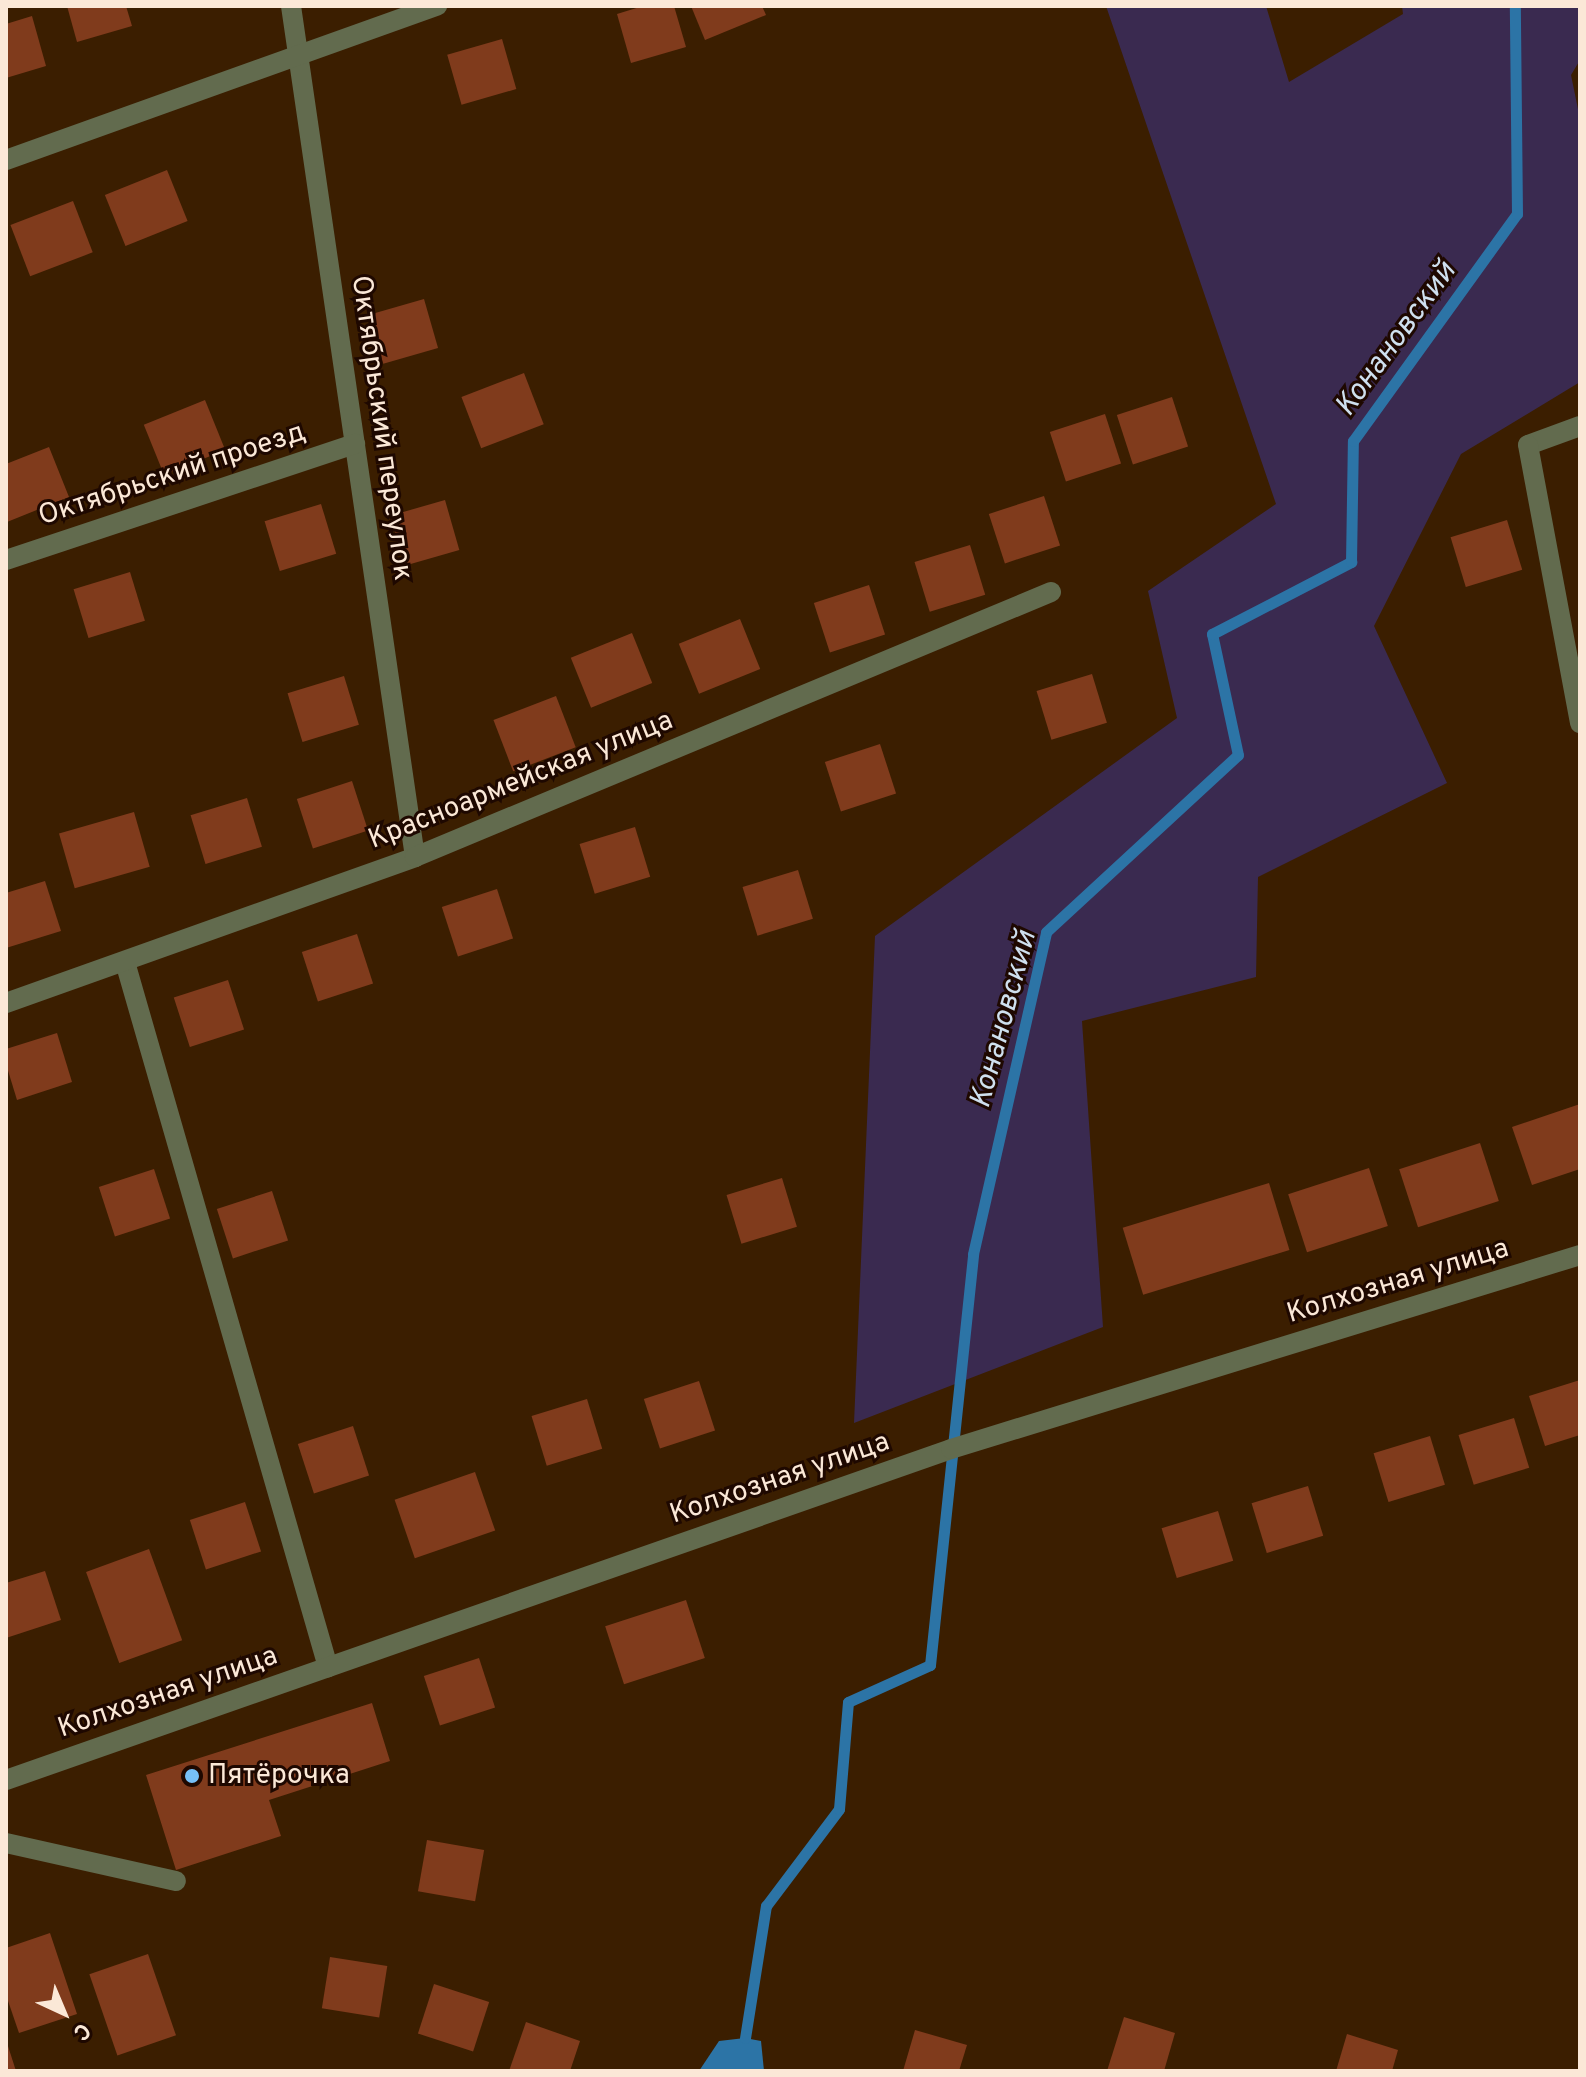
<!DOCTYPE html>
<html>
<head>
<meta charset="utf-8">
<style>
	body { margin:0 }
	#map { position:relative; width:1586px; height:2077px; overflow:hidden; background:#3b1e00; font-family:Overpass,sans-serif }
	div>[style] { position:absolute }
	.green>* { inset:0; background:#3a2a50 }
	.water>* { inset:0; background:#2c74a6 }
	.stream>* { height:11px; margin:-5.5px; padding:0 5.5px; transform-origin:5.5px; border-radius:5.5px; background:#2c74a6 }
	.building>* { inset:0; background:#803b1c; transform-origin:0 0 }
	.minor>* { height:20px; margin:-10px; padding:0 10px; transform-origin:10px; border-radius:10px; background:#626b4e }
	.dots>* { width:22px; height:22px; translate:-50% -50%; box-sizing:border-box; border:4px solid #1e0800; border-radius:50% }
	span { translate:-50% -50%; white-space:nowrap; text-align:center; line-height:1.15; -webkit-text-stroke:6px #1e0800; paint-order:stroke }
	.street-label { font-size:28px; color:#fbe8d7 }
	.poi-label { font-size:28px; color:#fbe8d7 }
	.left { translate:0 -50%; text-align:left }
	.water-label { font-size:30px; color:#cfe0ef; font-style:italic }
	.frame { position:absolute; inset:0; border:8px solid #fbe8d7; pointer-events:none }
	.north { position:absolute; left:24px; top:1973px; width:80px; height:80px; -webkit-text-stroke:6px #1e0800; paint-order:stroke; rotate:136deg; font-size:22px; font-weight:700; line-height:32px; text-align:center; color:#fbe8d7 }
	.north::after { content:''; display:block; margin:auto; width:28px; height:36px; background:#fbe8d7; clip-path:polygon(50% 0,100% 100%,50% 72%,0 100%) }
</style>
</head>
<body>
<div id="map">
	<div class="green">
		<i style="clip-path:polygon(1106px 6px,1266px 6px,1289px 82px,1403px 14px,1402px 6px,1580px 6px,1580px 60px,1571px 75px,1580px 119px,1580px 382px,1461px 454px,1374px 626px,1447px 783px,1258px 877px,1256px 977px,1082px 1021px,1103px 1327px,854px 1423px,875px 936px,1177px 718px,1148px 591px,1276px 504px)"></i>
	</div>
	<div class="water">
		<i style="clip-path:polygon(745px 2038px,761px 2041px,764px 2071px,699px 2071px,719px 2041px)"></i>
	</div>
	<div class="stream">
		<i style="left:745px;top:2038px;width:134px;rotate:-81deg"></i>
		<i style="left:766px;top:1906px;width:121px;rotate:-53deg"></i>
		<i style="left:839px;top:1809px;width:107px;rotate:-85.2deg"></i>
		<i style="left:848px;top:1702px;width:90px;rotate:-24.3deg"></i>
		<i style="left:930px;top:1665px;width:413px;rotate:-84deg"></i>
		<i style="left:973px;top:1254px;width:330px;rotate:-77.2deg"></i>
		<i style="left:1046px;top:932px;width:261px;rotate:-42.7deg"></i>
		<i style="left:1238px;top:755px;width:124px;rotate:-102.1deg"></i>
		<i style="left:1212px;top:634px;width:157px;rotate:-27.4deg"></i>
		<i style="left:1351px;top:562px;width:121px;rotate:-89.1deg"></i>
		<i style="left:1353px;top:441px;width:280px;rotate:-54.2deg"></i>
		<i style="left:1517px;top:214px;width:208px;rotate:-90.6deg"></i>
	</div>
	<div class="building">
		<i style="clip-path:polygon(67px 6px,126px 6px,132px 26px,77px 42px)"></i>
		<i style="clip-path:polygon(643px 6px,674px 6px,686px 47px,631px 63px,617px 14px)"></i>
		<i style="clip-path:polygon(691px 6px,762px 6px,766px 15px,705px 40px)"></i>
		<i style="clip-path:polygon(32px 16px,46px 66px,6px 78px,6px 24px)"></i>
		<i style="left:502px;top:39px;width:52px;height:57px;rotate:74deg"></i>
		<i style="left:167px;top:170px;width:55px;height:67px;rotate:68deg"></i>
		<i style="left:73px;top:201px;width:55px;height:67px;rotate:69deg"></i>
		<i style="left:424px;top:299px;width:51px;height:57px;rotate:74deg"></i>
		<i style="left:524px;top:373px;width:55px;height:67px;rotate:69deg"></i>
		<i style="left:1172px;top:397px;width:52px;height:58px;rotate:72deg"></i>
		<i style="left:205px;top:400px;width:54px;height:66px;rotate:68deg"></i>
		<i style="left:1105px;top:414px;width:52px;height:58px;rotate:72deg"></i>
		<i style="clip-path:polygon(49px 447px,69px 497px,7px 522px,6px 464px)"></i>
		<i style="left:1044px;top:496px;width:52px;height:58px;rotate:72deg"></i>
		<i style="left:445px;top:500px;width:52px;height:57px;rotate:74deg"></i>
		<i style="left:321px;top:504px;width:52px;height:59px;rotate:73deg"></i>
		<i style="left:1507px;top:520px;width:52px;height:59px;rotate:73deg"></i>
		<i style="left:970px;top:545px;width:52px;height:58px;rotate:73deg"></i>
		<i style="left:130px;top:572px;width:51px;height:59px;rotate:73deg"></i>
		<i style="left:869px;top:585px;width:52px;height:58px;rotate:72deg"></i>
		<i style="left:740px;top:619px;width:54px;height:66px;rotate:68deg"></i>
		<i style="left:632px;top:633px;width:54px;height:66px;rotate:68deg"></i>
		<i style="left:1092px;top:674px;width:51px;height:58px;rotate:73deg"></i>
		<i style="left:344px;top:676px;width:51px;height:59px;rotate:73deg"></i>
		<i style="left:556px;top:696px;width:55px;height:67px;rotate:69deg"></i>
		<i style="left:880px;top:744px;width:52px;height:58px;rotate:72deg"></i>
		<i style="left:352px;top:781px;width:52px;height:58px;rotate:72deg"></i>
		<i style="left:247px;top:798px;width:51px;height:59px;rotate:73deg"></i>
		<i style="left:134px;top:812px;width:57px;height:78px;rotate:74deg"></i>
		<i style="left:635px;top:827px;width:52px;height:58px;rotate:73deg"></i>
		<i style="left:798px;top:870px;width:51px;height:58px;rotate:73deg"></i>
		<i style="clip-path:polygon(45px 881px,61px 931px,6px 948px,6px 893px)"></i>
		<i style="left:497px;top:889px;width:52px;height:58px;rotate:72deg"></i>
		<i style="left:357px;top:934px;width:52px;height:58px;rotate:72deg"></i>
		<i style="left:228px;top:980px;width:52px;height:57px;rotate:72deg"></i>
		<i style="clip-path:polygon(57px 1033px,72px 1082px,17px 1100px,6px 1064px,6px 1049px)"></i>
		<i style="clip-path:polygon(1580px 1104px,1580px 1169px,1532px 1185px,1512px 1127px)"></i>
		<i style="left:1480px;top:1143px;width:61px;height:85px;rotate:72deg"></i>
		<i style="left:1369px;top:1168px;width:61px;height:85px;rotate:72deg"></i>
		<i style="left:154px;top:1169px;width:52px;height:58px;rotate:72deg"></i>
		<i style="left:782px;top:1178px;width:51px;height:58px;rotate:73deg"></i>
		<i style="left:1269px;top:1183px;width:70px;height:153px;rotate:73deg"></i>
		<i style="left:272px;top:1191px;width:52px;height:58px;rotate:72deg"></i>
		<i style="clip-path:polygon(1580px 1380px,1580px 1435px,1545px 1446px,1529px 1396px)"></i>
		<i style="left:699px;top:1381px;width:52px;height:58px;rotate:72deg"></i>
		<i style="left:587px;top:1399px;width:52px;height:58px;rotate:73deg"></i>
		<i style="left:1514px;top:1418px;width:52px;height:58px;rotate:73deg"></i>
		<i style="left:353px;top:1426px;width:52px;height:58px;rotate:72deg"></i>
		<i style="left:1430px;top:1436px;width:51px;height:59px;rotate:73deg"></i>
		<i style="left:475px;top:1472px;width:62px;height:85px;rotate:71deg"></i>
		<i style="left:1308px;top:1486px;width:52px;height:59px;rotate:73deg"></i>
		<i style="left:245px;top:1502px;width:52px;height:58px;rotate:72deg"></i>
		<i style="left:1218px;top:1511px;width:52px;height:59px;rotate:73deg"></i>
		<i style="left:149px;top:1549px;width:97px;height:67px;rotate:70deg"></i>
		<i style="clip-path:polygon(45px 1571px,61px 1620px,6px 1638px,6px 1583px)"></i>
		<i style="left:686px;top:1600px;width:61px;height:85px;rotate:72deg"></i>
		<i style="left:479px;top:1658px;width:52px;height:58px;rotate:72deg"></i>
		<i style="clip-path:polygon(372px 1703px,390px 1761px,269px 1800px,281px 1836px,176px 1870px,146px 1775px)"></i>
		<i style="left:427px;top:1840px;width:58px;height:52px;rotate:10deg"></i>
		<i style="clip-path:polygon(50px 1933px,77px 2014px,19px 2033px,6px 1995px,6px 1948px)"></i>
		<i style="left:148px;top:1954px;width:86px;height:62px;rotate:71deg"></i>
		<i style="left:330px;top:1957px;width:58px;height:52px;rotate:9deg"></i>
		<i style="left:434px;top:1984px;width:58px;height:52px;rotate:18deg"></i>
		<i style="clip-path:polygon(1124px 2017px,1175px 2033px,1164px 2071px,1107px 2071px)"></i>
		<i style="clip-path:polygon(526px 2022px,580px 2041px,570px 2071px,509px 2071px)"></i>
		<i style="clip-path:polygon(915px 2030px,967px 2045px,959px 2071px,903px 2071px)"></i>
		<i style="clip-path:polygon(1347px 2034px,1398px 2050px,1392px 2071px,1336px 2071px)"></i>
		<i style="clip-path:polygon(6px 2043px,7px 2043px,16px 2071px,6px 2071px)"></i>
	</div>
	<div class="minor">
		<i style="left:291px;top:6px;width:860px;rotate:81.71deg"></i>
		<i style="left:6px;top:160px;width:458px;rotate:-19.7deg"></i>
		<i style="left:1580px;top:426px;width:55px;rotate:159.9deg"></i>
		<i style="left:1528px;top:445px;width:283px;rotate:79.4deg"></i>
		<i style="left:6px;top:560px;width:368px;rotate:-18.4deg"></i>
		<i style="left:125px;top:962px;width:734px;rotate:73.94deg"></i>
		<i style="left:6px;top:1003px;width:434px;rotate:-19.6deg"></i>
		<i style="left:415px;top:857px;width:689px;rotate:-22.62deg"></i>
		<i style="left:6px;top:1780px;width:1001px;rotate:-19.3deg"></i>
		<i style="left:951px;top:1449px;width:658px;rotate:-17.14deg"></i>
		<i style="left:6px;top:1843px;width:174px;rotate:12.6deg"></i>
	</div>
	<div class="dots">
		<i style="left:192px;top:1776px;background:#77c0f7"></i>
	</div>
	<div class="street-label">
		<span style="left:381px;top:428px;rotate:82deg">Октябрьский переулок</span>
		<span style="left:172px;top:475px;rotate:-18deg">Октябрьский проезд</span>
		<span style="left:521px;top:781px;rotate:-22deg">Красноармейская улица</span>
		<span style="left:1398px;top:1282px;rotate:-17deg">Колхозная улица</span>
		<span style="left:780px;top:1479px;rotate:-19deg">Колхозная улица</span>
		<span style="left:168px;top:1693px;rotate:-19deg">Колхозная улица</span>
	</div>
	<div class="poi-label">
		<span class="left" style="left:208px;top:1776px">Пятёрочка</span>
	</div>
	<div class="water-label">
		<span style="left:1397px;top:340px;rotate:-54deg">Конановский</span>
		<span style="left:1005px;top:1020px;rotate:-75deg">Конановский</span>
	</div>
	<div class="frame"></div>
	<div class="north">С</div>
</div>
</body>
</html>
